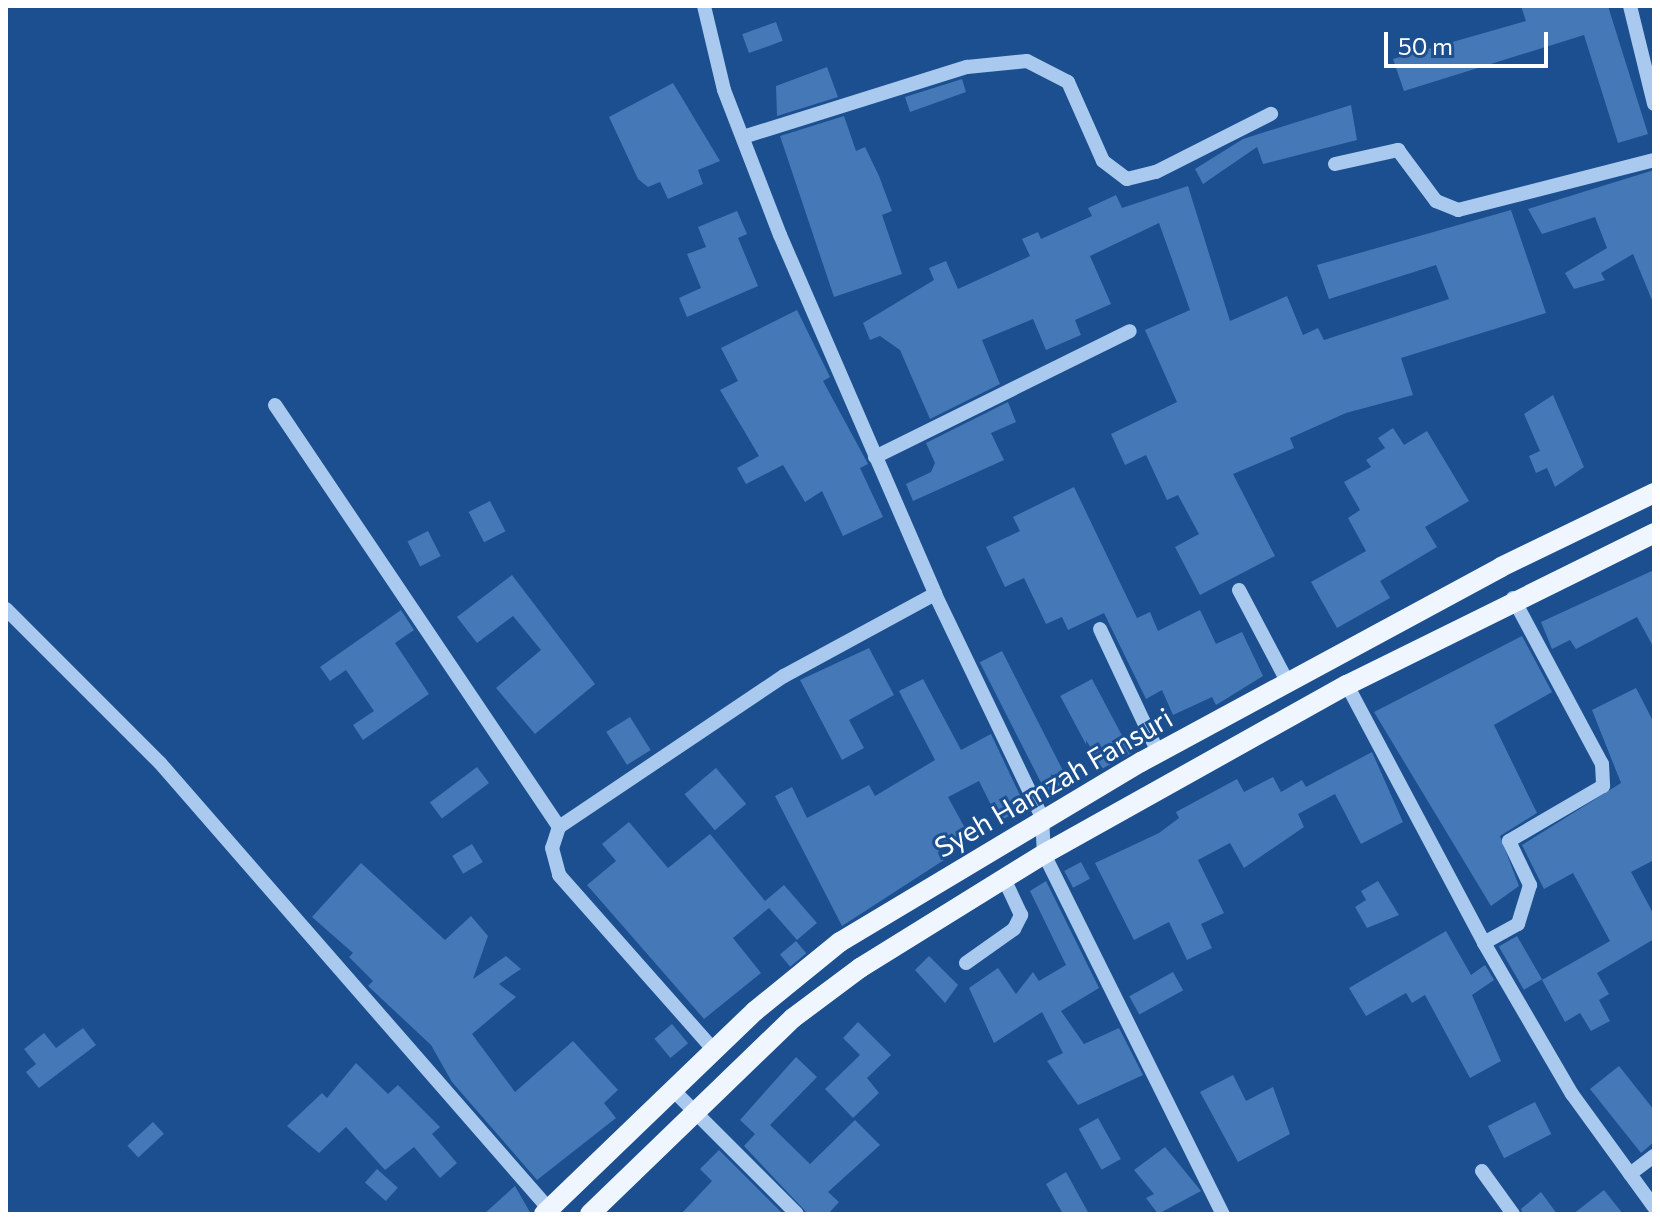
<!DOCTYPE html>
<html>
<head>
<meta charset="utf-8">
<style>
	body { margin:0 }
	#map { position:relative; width:1660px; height:1220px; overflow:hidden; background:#1b4f8f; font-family:Commissioner,sans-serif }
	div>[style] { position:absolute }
	.building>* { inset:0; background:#4478b7; transform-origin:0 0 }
	.minor>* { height:14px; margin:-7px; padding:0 7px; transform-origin:7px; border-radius:7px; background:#a9c9ee }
	.major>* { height:20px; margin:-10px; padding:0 10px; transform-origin:10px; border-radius:10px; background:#f0f6ff }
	span { translate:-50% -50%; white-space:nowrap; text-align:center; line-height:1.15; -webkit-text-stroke:6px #1b4f8f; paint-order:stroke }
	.street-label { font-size:28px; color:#fff }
	.frame { position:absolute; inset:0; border:8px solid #fff; pointer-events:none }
	.scale { position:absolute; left:1384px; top:32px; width:164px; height:36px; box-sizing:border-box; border:4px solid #fff; border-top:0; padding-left:10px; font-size:24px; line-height:28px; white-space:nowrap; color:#fff; -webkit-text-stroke:6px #1b4f8f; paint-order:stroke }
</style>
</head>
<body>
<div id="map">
	<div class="building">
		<i style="clip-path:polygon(1521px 6px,1608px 6px,1648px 134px,1618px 143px,1584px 35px,1404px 91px,1393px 59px,1526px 21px)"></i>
		<i style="left:776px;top:22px;width:20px;height:36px;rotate:70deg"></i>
		<i style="clip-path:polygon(827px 67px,838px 97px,777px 116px,776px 86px)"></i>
		<i style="clip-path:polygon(962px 79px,966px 92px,910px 112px,905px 97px)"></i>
		<i style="clip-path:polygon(673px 83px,720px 161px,698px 170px,703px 184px,668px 199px,660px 182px,648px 187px,638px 179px,609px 117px)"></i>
		<i style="clip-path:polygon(1351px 105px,1357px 140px,1263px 164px,1257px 147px,1203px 184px,1195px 169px,1243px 139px)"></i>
		<i style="clip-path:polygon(844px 116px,856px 151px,865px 147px,879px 176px,892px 211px,882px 215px,902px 274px,834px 297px,780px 136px)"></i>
		<i style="clip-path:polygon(1654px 170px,1654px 305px,1633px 254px,1601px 273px,1605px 280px,1574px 289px,1565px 273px,1607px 248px,1595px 217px,1542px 234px,1528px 209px)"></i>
		<i style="clip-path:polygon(1188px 186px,1230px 321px,1287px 296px,1303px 335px,1318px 328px,1324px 340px,1449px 299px,1436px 265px,1329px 299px,1317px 265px,1511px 210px,1546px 313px,1401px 358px,1413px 395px,1346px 413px,1290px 438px,1294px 448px,1233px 474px,1275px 556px,1200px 595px,1175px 547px,1199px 534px,1178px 495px,1167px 500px,1146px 455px,1125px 465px,1111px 434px,1177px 402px,1145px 330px,1190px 310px,1159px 223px,1090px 256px,1111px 304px,1075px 320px,1081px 335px,1046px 350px,1033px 319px,982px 340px,1000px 384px,930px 419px,900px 350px,880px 336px,870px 340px,863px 323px,934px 280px,929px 268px,946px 261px,958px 289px,1030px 256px,1022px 239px,1038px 232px,1041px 239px,1092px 216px,1088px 208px,1116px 195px,1122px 208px)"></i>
		<i style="clip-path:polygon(737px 211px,747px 234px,738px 238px,758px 286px,687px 317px,679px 298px,701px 288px,687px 254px,706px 247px,698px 227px)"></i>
		<i style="clip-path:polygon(797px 310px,830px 377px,823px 381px,868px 464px,860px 468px,883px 517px,843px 536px,822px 491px,805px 502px,783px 465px,746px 484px,737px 468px,759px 456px,720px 390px,738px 381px,721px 348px)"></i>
		<i style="clip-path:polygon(1553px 395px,1584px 467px,1555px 487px,1547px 468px,1536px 473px,1529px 456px,1540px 451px,1524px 414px)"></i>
		<i style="clip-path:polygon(1008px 402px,1016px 422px,991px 433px,1004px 460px,913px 501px,906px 484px,931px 472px,935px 463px,926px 443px)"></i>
		<i style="clip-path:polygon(1393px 428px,1404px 445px,1427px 431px,1469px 501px,1425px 527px,1437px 547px,1380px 581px,1390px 598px,1337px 628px,1311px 582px,1366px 551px,1348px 518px,1360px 510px,1344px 482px,1371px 467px,1366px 460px,1385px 448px,1378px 438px)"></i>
		<i style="clip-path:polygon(1074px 487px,1137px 618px,1150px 612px,1158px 631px,1200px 610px,1216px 644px,1242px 632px,1263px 676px,1216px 705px,1212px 697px,1173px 715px,1162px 690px,1146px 699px,1104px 613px,1068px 630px,1062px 617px,1046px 624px,1024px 578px,1005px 587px,986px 547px,1020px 531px,1013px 517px)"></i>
		<i style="left:490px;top:501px;width:34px;height:24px;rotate:63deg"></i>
		<i style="left:428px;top:531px;width:28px;height:23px;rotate:63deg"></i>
		<i style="clip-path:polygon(1654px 570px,1654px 648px,1637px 617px,1576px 649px,1570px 640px,1552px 649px,1541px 622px)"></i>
		<i style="clip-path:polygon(512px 575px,595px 684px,535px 734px,496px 688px,541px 650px,513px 616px,477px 643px,457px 617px)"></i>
		<i style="clip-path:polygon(401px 610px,414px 630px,395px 643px,429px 694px,363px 740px,353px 725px,374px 711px,346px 670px,330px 681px,320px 667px)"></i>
		<i style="clip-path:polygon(1522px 636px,1552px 692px,1494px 725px,1537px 813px,1500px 836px,1519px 886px,1491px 906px,1374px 712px)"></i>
		<i style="clip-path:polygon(869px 648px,894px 695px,849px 720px,864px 748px,842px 760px,800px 680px)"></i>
		<i style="left:1002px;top:651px;width:151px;height:25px;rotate:63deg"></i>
		<i style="clip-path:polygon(923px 679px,961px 750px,991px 734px,1026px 808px,999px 821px,979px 781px,948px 797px,967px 832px,937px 847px,944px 860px,842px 926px,775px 796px,792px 787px,807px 818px,869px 785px,875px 796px,935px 760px,899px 691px)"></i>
		<i style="left:1092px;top:679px;width:84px;height:36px;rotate:62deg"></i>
		<i style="clip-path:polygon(1636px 688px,1654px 723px,1654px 860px,1631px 872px,1654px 915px,1654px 939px,1597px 973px,1609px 994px,1599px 1000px,1610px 1021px,1591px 1031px,1580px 1013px,1565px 1022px,1542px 980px,1610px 941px,1573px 873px,1544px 889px,1522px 845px,1621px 783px,1592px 710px)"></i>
		<i style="left:630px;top:717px;width:39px;height:28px;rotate:58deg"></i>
		<i style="clip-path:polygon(1372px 752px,1403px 822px,1361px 844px,1335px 794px,1298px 814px,1304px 827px,1244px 868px,1230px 843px,1198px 860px,1224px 913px,1201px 924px,1212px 948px,1187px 960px,1169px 922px,1134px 940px,1095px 863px,1159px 833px,1179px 818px,1176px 812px,1237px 779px,1244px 792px,1273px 777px,1281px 792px,1302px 780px,1306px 787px)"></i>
		<i style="left:477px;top:767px;width:20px;height:59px;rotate:53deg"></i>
		<i style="left:716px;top:768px;width:47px;height:41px;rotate:50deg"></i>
		<i style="clip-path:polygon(629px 822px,668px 868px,710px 834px,765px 901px,784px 885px,817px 923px,797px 940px,769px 908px,733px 938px,761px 973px,704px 1019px,587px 885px,616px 861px,602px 844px)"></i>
		<i style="left:472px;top:844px;width:21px;height:23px;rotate:59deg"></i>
		<i style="left:1081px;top:862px;width:19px;height:19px;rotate:62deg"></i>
		<i style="clip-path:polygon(361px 863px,445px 940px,471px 916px,488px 936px,473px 979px,506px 956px,521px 969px,499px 984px,516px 997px,472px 1034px,515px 1092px,573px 1041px,618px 1090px,604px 1103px,616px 1118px,537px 1180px,452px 1082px,431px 1045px,368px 986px,373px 981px,349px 957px,353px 953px,312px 917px)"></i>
		<i style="clip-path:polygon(1046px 881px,1099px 988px,1061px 1011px,1084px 1044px,1119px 1028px,1143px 1075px,1078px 1105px,1047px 1061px,1063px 1053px,1042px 1012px,994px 1043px,969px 988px,998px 968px,1016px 994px,1033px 972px,1039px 981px,1066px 965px,1030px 891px)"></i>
		<i style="clip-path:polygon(1378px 881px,1399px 915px,1367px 928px,1355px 907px,1366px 900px,1361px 891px)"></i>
		<i style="clip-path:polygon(1446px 931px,1471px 975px,1485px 965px,1494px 980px,1472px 995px,1501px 1061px,1470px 1078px,1425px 995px,1412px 1003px,1406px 993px,1366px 1016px,1349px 988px)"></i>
		<i style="left:1517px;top:936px;width:50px;height:21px;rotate:60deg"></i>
		<i style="left:796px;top:941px;width:16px;height:21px;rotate:50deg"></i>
		<i style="clip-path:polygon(929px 956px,958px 985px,945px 1003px,915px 970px)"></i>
		<i style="left:1173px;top:972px;width:21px;height:50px;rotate:61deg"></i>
		<i style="clip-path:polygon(858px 1022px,891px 1055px,867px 1078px,879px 1093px,853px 1118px,825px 1089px,860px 1055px,843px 1038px)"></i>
		<i style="left:672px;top:1024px;width:25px;height:23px;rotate:50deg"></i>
		<i style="clip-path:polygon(83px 1028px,96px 1045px,39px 1088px,26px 1072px,36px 1064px,24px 1049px,44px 1033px,56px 1048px)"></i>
		<i style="clip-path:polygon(796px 1057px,817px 1077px,770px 1125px,810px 1164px,855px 1120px,880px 1145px,828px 1192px,839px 1202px,828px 1214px,808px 1214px,744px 1146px,755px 1134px,740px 1120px)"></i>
		<i style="clip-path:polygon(356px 1063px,388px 1094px,398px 1085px,440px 1127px,432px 1134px,457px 1163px,440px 1178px,414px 1147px,385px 1170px,346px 1127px,319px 1153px,287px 1126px,322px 1093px,327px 1098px)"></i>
		<i style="clip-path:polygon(1619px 1066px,1654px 1110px,1654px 1142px,1641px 1153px,1590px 1089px)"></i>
		<i style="clip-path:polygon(1233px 1075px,1246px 1101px,1273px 1087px,1290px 1134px,1238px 1162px,1200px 1092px)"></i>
		<i style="left:1535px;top:1102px;width:36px;height:53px;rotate:63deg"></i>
		<i style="left:1098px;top:1118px;width:47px;height:22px;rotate:61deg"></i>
		<i style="left:153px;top:1122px;width:16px;height:35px;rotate:47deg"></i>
		<i style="clip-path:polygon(1165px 1147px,1201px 1191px,1158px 1214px,1146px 1198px,1154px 1194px,1134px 1170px)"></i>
		<i style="clip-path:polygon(719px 1150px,782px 1213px,781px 1214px,681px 1214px,712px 1181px,700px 1169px)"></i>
		<i style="left:377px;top:1169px;width:28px;height:18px;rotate:42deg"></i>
		<i style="clip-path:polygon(1066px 1172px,1089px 1214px,1063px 1214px,1046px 1184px)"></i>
		<i style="clip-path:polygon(515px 1186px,531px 1214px,484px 1214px)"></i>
		<i style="clip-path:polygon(1604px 1190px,1623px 1214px,1573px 1214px)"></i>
		<i style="clip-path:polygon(1541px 1192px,1557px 1214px,1523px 1214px,1521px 1209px)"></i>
	</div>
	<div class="minor">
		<i style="left:704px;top:6px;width:86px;rotate:76.6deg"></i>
		<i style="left:724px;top:90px;width:155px;rotate:68.9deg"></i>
		<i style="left:780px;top:235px;width:391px;rotate:66.6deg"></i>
		<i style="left:935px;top:594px;width:247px;rotate:64.4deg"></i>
		<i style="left:1042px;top:817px;width:37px;rotate:87deg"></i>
		<i style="left:1044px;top:854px;width:402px;rotate:63.6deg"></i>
		<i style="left:1630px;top:6px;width:101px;rotate:76.2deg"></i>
		<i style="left:743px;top:137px;width:235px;rotate:-17.4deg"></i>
		<i style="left:967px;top:67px;width:60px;rotate:-5.7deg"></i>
		<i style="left:1027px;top:61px;width:46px;rotate:27.1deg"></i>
		<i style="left:1068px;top:82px;width:86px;rotate:66.1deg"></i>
		<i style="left:1103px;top:161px;width:30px;rotate:37deg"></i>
		<i style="left:1127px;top:179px;width:30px;rotate:-14deg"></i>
		<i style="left:1156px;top:172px;width:129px;rotate:-26.8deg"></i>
		<i style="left:1335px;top:164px;width:65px;rotate:-12.5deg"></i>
		<i style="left:1398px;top:150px;width:64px;rotate:53.3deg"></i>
		<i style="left:1436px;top:201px;width:24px;rotate:22deg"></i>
		<i style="left:1458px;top:210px;width:202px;rotate:-14.3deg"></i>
		<i style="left:275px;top:405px;width:509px;rotate:56.06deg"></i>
		<i style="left:875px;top:457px;width:284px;rotate:-26.3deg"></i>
		<i style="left:1239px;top:590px;width:103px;rotate:62.2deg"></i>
		<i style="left:1513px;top:598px;width:188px;rotate:61.8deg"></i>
		<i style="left:1602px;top:764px;width:22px;rotate:87deg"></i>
		<i style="left:1603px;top:786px;width:109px;rotate:149.7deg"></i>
		<i style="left:1509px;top:841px;width:49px;rotate:64.5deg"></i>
		<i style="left:1530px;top:885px;width:41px;rotate:107.1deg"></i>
		<i style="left:1518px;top:924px;width:39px;rotate:151deg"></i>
		<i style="left:1484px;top:943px;width:175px;rotate:59.8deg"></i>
		<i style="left:1572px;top:1094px;width:140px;rotate:54deg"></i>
		<i style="left:6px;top:609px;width:218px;rotate:45deg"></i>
		<i style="left:160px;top:763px;width:592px;rotate:48.91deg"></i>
		<i style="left:1100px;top:629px;width:136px;rotate:64.8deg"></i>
		<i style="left:1347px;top:685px;width:292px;rotate:62deg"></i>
		<i style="left:559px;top:827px;width:271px;rotate:-33.9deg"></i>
		<i style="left:784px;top:676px;width:172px;rotate:-28.5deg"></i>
		<i style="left:559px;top:827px;width:22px;rotate:108deg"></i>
		<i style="left:552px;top:848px;width:28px;rotate:75deg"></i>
		<i style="left:559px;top:875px;width:234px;rotate:48.5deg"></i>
		<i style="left:966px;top:963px;width:59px;rotate:-35.3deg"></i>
		<i style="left:1014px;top:929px;width:16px;rotate:-63deg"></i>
		<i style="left:1021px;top:915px;width:40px;rotate:-115deg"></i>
		<i style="left:673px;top:1090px;width:175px;rotate:45deg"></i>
		<i style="left:1482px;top:1171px;width:53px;rotate:54.2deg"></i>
		<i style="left:1630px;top:1174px;width:30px;rotate:-37deg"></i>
	</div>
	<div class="major">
		<i style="left:544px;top:1214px;width:293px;rotate:-43.9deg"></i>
		<i style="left:755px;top:1011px;width:109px;rotate:-39.1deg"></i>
		<i style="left:840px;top:942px;width:351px;rotate:-30.9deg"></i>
		<i style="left:1141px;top:762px;width:409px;rotate:-28.4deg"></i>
		<i style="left:1501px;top:567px;width:170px;rotate:-25.8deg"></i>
		<i style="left:590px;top:1214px;width:282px;rotate:-44deg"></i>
		<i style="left:793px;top:1018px;width:84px;rotate:-36.7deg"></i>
		<i style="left:860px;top:968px;width:216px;rotate:-31.8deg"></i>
		<i style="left:1044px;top:854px;width:347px;rotate:-29.2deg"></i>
		<i style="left:1347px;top:685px;width:343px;rotate:-26.3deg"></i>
	</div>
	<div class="street-label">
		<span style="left:1053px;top:782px;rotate:-30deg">Syeh Hamzah Fansuri</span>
	</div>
	<div class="frame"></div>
	<div class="scale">50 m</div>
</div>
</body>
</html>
